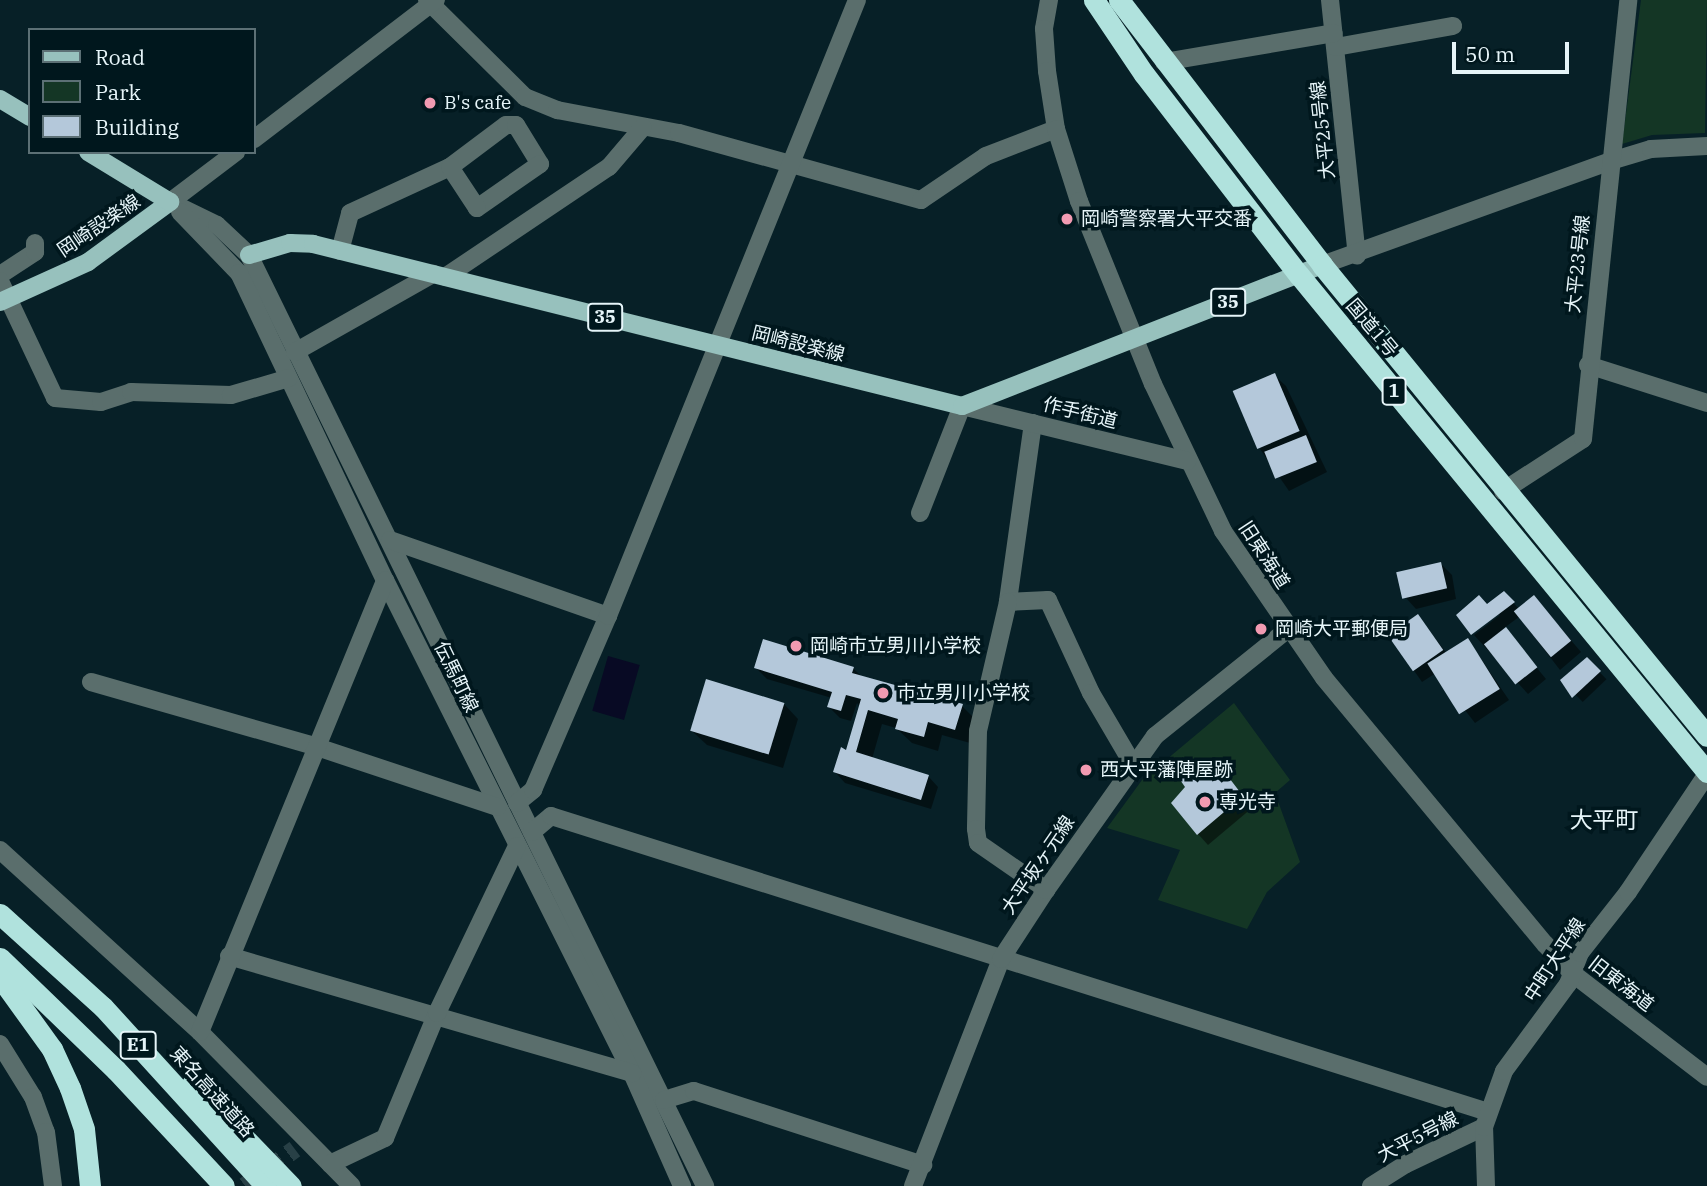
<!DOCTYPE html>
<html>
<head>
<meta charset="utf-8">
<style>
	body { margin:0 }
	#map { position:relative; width:1707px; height:1186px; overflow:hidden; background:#072027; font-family:"IBM Plex Serif","Noto Sans JP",serif }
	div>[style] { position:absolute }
	.green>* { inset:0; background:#143625 }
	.water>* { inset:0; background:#080a24; transform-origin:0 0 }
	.shadow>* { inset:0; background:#0007; transform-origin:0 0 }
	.building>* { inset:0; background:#b4c8da; transform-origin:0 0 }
	.minor-tunnel>* { height:18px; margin-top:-9px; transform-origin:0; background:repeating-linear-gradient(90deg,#284046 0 18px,transparent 0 27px) }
	.minor>* { height:18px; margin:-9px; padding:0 9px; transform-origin:9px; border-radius:9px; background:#5a6e6c }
	.major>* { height:18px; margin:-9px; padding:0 9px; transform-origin:9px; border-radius:9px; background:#97c1bd }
	.highway>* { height:21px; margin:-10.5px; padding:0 10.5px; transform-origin:10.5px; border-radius:10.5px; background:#b0e2dd }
	.dots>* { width:19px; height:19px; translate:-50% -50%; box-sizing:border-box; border:4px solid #00171d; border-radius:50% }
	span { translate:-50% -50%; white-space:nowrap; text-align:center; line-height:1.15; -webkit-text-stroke:7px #00171d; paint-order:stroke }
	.shield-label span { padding:2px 5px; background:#00171d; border:2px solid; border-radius:5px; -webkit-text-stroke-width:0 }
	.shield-label { font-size:18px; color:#e6f5f9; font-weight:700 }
	.poi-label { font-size:19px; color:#e6f5f9 }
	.left { translate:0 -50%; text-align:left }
	.street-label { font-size:19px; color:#e6f5f9 }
	.quarter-label { font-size:23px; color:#e6f5f9 }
	.legend { position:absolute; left:28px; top:28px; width:228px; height:126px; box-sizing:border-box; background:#00171d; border:2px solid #5c7075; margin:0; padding:9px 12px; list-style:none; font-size:21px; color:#e6f5f9 }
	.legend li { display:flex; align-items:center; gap:14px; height:35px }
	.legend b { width:35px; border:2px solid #5c7075 }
	.scale { position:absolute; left:1452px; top:42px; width:117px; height:32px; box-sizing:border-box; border:4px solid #e6f5f9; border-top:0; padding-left:9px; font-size:21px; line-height:24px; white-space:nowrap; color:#e6f5f9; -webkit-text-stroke:5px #00171d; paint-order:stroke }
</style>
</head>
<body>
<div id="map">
	<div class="green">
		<i style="clip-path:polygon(1641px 0,1707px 0,1705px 133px,1652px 135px,1622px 144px)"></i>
		<i style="clip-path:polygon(1234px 703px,1290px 780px,1275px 793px,1300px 862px,1267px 892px,1247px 929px,1158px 900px,1180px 850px,1107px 828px,1142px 780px)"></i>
	</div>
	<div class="water">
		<i style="left:608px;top:656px;width:33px;height:57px;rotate:16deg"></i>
	</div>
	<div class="shadow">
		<i style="clip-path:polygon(1275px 376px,1286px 386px,1327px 472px,1289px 491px,1260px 449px)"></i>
		<i style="clip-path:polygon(1441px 564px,1452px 575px,1456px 599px,1416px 609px,1406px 598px)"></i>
		<i style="clip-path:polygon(1504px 593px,1519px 609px,1534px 597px,1581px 652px,1560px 670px,1519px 617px,1504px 628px,1546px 679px,1528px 694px,1474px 635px,1500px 615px,1487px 606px)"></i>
		<i style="clip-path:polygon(1418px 616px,1448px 655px,1468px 640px,1509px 700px,1475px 723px,1436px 673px,1422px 682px,1389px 635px)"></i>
		<i style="left:1587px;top:659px;width:28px;height:33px;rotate:46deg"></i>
		<i style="clip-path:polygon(756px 668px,853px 668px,863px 678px,962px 706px,976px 720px,970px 743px,942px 735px,938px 751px,912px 743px,896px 728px,882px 724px,872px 759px,928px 776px,938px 787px,931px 809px,845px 783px,835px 772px,848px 751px,860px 707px,857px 703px,851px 721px,840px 718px,829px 707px,832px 698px,767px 679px)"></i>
		<i style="clip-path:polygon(784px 704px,798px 719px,783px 768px,707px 745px,692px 731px)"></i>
		<i style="clip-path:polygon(1220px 768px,1252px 808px,1208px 845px,1198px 834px)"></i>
	</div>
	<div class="building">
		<i style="left:1275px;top:373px;width:63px;height:46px;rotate:67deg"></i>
		<i style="left:1306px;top:435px;width:29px;height:45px;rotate:68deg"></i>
		<i style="left:1441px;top:562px;width:27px;height:46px;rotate:77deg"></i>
		<i style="clip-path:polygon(1504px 591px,1515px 602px,1471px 635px,1456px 615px,1479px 595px,1487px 604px)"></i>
		<i style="left:1534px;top:595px;width:59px;height:26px;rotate:51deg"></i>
		<i style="left:1418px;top:614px;width:44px;height:37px;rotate:55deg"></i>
		<i style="left:1506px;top:627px;width:51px;height:28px;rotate:52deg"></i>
		<i style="left:1468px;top:638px;width:60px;height:48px;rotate:58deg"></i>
		<i style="clip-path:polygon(763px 639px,854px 667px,852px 673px,963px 704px,955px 730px,928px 722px,924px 737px,895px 729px,898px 719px,868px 710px,856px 752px,929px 775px,921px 800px,833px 772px,841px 747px,846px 750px,861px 699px,846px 695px,841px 711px,827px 707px,832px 692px,754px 668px)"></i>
		<i style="clip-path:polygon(1587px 657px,1601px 671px,1572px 698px,1560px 680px)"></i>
		<i style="left:706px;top:679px;width:82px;height:54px;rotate:17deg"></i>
		<i style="clip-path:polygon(1193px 759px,1206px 775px,1220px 766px,1243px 796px,1197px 835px,1171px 803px,1185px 787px,1174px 771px)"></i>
	</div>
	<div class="minor-tunnel">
		<i style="left:245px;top:1186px;width:62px;rotate:-36.5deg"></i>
	</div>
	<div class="minor">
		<i style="left:427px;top:0;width:138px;rotate:44.7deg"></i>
		<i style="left:525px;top:97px;width:35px;rotate:22deg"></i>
		<i style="left:557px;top:110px;width:124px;rotate:10.7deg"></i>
		<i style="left:679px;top:133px;width:251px;rotate:15.5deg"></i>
		<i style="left:921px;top:200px;width:78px;rotate:-34.1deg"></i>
		<i style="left:986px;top:156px;width:75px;rotate:-21.1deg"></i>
		<i style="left:1049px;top:0;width:29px;rotate:100deg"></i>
		<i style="left:1044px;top:29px;width:42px;rotate:85.9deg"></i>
		<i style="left:1047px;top:71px;width:59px;rotate:81.2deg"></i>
		<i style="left:1056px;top:129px;width:76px;rotate:72.3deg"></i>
		<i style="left:1079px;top:201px;width:197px;rotate:68deg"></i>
		<i style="left:1153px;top:384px;width:163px;rotate:64.5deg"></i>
		<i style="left:1223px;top:531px;width:178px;rotate:55.5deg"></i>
		<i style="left:1324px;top:678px;width:346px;rotate:50.3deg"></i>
		<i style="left:1545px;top:944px;width:40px;rotate:47deg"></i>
		<i style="left:1572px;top:973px;width:170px;rotate:37.6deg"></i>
		<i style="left:1330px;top:0;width:257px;rotate:84deg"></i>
		<i style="left:1336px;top:47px;width:119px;rotate:-10.2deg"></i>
		<i style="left:1164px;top:62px;width:172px;rotate:-9.7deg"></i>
		<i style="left:254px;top:139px;width:229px;rotate:-37.4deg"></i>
		<i style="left:170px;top:202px;width:52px;rotate:26.1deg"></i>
		<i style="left:217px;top:225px;width:44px;rotate:43.2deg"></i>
		<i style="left:249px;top:255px;width:1037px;rotate:63.9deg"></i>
		<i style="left:170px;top:202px;width:83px;rotate:-37.1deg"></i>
		<i style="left:180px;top:212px;width:85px;rotate:46deg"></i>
		<i style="left:239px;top:273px;width:340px;rotate:64.6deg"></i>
		<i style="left:385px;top:580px;width:551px;rotate:63.39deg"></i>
		<i style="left:632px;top:1073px;width:124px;rotate:66.1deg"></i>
		<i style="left:340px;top:251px;width:39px;rotate:-75deg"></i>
		<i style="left:350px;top:213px;width:110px;rotate:-24.7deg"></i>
		<i style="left:450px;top:167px;width:70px;rotate:-36.9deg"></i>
		<i style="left:506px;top:125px;width:10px"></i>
		<i style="left:516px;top:125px;width:46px;rotate:58.4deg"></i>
		<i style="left:540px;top:164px;width:77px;rotate:145.1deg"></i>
		<i style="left:477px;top:208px;width:49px;rotate:-123.4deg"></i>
		<i style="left:1322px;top:265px;width:307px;rotate:-19.8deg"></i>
		<i style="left:1611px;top:161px;width:42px;rotate:-16.7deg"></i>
		<i style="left:1651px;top:149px;width:56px;rotate:-3.1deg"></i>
		<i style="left:0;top:275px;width:42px;rotate:-33.3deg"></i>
		<i style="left:35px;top:252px;width:9px;rotate:-90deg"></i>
		<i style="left:445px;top:277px;width:197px;rotate:-33.9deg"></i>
		<i style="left:609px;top:167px;width:52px;rotate:-49.6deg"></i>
		<i style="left:0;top:281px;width:129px;rotate:64.8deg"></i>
		<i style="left:55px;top:398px;width:46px;rotate:5deg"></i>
		<i style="left:101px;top:402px;width:32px;rotate:-18deg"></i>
		<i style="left:131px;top:392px;width:100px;rotate:1.7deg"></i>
		<i style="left:231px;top:395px;width:60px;rotate:-16.3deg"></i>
		<i style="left:295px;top:352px;width:159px;rotate:-29.5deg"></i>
		<i style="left:1588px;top:365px;width:125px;rotate:17.7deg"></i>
		<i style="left:1033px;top:423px;width:181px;rotate:98deg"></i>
		<i style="left:1008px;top:602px;width:40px;rotate:-2.9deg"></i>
		<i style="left:1048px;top:600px;width:102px;rotate:65.2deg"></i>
		<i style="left:1091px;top:693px;width:81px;rotate:59.6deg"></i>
		<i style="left:1503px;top:491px;width:95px;rotate:-33deg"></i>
		<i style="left:1583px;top:439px;width:441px;rotate:-84.1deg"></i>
		<i style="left:920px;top:513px;width:115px;rotate:-68.6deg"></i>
		<i style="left:962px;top:406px;width:232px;rotate:13.7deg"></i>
		<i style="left:390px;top:540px;width:231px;rotate:19.2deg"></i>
		<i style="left:1008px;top:602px;width:132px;rotate:103.1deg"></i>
		<i style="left:978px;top:731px;width:98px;rotate:91.2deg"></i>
		<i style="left:976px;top:829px;width:14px;rotate:82deg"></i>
		<i style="left:978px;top:843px;width:83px;rotate:34.7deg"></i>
		<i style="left:91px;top:682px;width:235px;rotate:16deg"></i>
		<i style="left:317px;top:747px;width:190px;rotate:18.4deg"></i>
		<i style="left:517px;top:803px;width:21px;rotate:-39deg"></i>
		<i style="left:533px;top:790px;width:189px;rotate:-66.7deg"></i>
		<i style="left:608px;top:616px;width:664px;rotate:-67.99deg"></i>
		<i style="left:532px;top:832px;width:25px;rotate:-40deg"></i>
		<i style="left:551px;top:816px;width:983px;rotate:17.53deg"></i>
		<i style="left:0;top:850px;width:270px;rotate:42.3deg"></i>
		<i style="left:200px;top:1032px;width:216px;rotate:45.4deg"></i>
		<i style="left:229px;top:956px;width:420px;rotate:16.2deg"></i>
		<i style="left:200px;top:1032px;width:488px;rotate:-67.7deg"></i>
		<i style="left:0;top:1044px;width:62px;rotate:58.1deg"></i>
		<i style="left:33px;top:1097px;width:37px;rotate:70deg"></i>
		<i style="left:46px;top:1132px;width:54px;rotate:82.6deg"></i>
		<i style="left:664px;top:1100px;width:31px;rotate:-17deg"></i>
		<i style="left:694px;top:1091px;width:241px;rotate:17.9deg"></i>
		<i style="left:330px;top:1164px;width:61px;rotate:-25.3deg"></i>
		<i style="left:385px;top:1138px;width:135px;rotate:-67.4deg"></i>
		<i style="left:437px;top:1013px;width:185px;rotate:-64.4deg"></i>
		<i style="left:913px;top:1186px;width:243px;rotate:-68.8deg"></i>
		<i style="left:1001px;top:959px;width:82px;rotate:-56.9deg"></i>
		<i style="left:1046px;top:890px;width:189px;rotate:-54.7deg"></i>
		<i style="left:1155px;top:736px;width:169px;rotate:-38.8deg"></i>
		<i style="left:1371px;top:1186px;width:41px;rotate:-32.2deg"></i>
		<i style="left:1406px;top:1164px;width:86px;rotate:-25.4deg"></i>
		<i style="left:1486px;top:1186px;width:59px;rotate:-91.9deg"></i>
		<i style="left:1484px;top:1127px;width:59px;rotate:-70.3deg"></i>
		<i style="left:1504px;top:1071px;width:108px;rotate:-53.7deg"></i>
		<i style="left:1568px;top:984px;width:33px;rotate:-69deg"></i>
		<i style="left:1580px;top:953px;width:78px;rotate:-51.8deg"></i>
		<i style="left:1628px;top:892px;width:142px;rotate:-56.2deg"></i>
	</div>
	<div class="major">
		<i style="left:0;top:99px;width:35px;rotate:31deg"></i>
		<i style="left:249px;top:255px;width:43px;rotate:-16.3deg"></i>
		<i style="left:290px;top:243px;width:23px;rotate:2deg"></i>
		<i style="left:313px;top:244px;width:669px;rotate:14.02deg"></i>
		<i style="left:962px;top:406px;width:387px;rotate:-21.4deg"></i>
		<i style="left:0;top:302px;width:97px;rotate:-24.4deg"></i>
		<i style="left:88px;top:262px;width:102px;rotate:-36.2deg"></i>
		<i style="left:170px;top:202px;width:96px;rotate:-148.6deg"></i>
	</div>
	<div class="highway">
		<i style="left:1094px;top:0;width:89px;rotate:56deg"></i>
		<i style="left:1144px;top:74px;width:254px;rotate:52.4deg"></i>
		<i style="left:1299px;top:275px;width:643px;rotate:50.62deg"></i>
		<i style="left:1119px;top:0;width:334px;rotate:52.5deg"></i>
		<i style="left:1322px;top:265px;width:608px;rotate:50.74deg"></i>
		<i style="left:0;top:914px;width:139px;rotate:42.1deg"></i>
		<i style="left:103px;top:1007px;width:242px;rotate:47.7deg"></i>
		<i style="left:0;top:958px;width:161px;rotate:44deg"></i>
		<i style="left:116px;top:1070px;width:158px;rotate:47deg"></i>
		<i style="left:0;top:977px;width:89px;rotate:54.2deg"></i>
		<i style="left:52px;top:1049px;width:43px;rotate:65.2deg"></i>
		<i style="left:70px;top:1088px;width:43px;rotate:71.1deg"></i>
		<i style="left:84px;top:1129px;width:57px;rotate:84deg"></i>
		<i style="left:192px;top:1084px;width:142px;rotate:45.9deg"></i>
	</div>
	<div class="dots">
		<i style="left:430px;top:103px;background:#f19ab1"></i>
		<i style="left:1067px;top:219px;background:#f19ab1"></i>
		<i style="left:1261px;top:629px;background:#f19ab1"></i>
		<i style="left:796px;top:646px;background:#f19ab1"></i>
		<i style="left:883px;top:693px;background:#f19ab1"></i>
		<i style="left:1086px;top:770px;background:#f19ab1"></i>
		<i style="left:1205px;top:802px;background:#f19ab1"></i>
	</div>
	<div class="shield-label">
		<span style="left:1228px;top:302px">35</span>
		<span style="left:605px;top:317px">35</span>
		<span style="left:1394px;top:391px">1</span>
		<span style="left:138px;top:1045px">E1</span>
	</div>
	<div class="poi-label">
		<span class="left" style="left:444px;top:103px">B's cafe</span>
		<span class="left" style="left:1081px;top:219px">岡崎警察署大平交番</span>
		<span class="left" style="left:1275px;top:629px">岡崎大平郵便局</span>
		<span class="left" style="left:810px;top:646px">岡崎市立男川小学校</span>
		<span class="left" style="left:897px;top:693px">市立男川小学校</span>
		<span class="left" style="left:1100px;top:770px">西大平藩陣屋跡</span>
		<span class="left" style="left:1219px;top:802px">専光寺</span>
	</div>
	<div class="street-label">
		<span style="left:1323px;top:130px;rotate:-96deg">大平25号線</span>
		<span style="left:99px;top:226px;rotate:-34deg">岡崎設楽線</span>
		<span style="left:1578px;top:264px;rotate:-84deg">大平23号線</span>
		<span style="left:1372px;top:328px;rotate:50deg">国道1号</span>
		<span style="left:798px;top:344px;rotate:14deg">岡崎設楽線</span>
		<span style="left:1080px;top:413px;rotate:14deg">作手街道</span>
		<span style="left:1264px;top:555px;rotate:57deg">旧東海道</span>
		<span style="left:456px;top:677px;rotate:64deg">伝馬町線</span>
		<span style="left:1038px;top:865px;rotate:-56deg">大平坂ヶ元線</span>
		<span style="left:1555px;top:960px;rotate:-57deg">中町大平線</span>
		<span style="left:1621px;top:984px;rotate:38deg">旧東海道</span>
		<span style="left:212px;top:1092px;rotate:48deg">東名高速道路</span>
		<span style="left:1418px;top:1137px;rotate:-27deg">大平5号線</span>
	</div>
	<div class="quarter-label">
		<span style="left:1604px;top:819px">大平町</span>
	</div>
	<ul class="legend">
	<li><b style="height:9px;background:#97c1bd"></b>Road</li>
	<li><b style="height:19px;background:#143625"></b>Park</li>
	<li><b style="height:19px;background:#b4c8da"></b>Building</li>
	</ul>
	<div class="scale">50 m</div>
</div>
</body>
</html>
